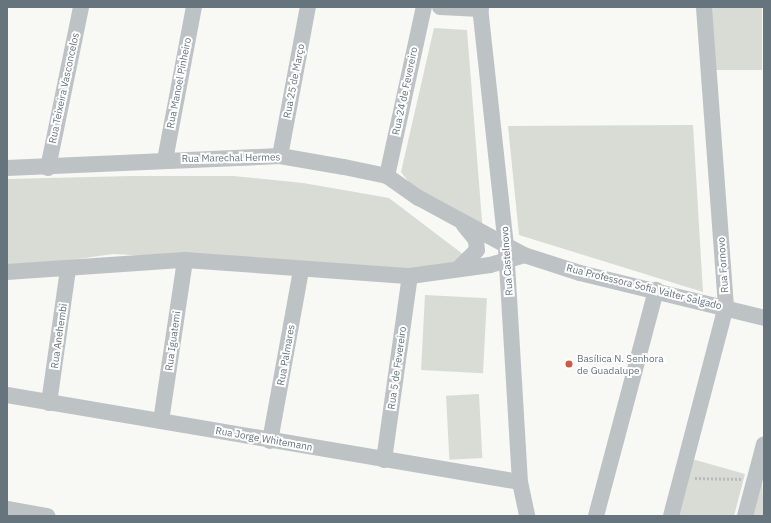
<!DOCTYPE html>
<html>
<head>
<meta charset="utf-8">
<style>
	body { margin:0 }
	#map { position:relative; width:771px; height:523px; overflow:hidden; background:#f8f8f5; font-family:"IBM Plex Sans",sans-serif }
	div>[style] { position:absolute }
	.green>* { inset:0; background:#d8dcd5; transform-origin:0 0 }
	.path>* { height:2.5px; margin-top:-1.25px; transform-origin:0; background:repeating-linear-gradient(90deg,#b8bbbe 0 2px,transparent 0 4px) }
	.minor>* { height:16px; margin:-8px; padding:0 8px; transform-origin:8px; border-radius:8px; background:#bdc2c5 }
	.dots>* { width:11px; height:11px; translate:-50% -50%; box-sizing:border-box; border:2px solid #fff; border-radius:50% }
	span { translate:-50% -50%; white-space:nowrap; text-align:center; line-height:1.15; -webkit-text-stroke:4px #fff; paint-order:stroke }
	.street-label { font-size:10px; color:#66747d }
	.poi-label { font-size:10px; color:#66747d }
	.left { translate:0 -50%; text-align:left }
	.frame { position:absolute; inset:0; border:8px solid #66747d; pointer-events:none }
</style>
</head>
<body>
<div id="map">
	<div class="green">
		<i style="left:711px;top:7px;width:51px;height:63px"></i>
		<i style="clip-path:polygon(434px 28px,467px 30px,483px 234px,411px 185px,401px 172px)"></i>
		<i style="clip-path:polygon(693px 125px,703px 292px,519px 235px,508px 126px)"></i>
		<i style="clip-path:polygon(131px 176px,233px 176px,303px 183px,389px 198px,464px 255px,464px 264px,435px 270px,113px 254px,7px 269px,7px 179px)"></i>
		<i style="left:425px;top:295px;width:62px;height:75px;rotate:3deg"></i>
		<i style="left:479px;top:394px;width:64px;height:33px;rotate:87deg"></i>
		<i style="clip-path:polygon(692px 459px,745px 474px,734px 516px,677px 516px)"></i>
		<i style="clip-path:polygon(762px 480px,764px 516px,752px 516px)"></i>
	</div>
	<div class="path">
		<i style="left:695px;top:478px;width:47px;rotate:1.2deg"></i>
	</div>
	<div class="minor">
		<i style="left:440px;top:7px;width:41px;rotate:2.8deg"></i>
		<i style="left:480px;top:7px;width:241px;rotate:83.8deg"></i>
		<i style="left:506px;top:247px;width:235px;rotate:86.6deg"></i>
		<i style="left:520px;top:482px;width:35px;rotate:78deg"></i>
		<i style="left:280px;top:156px;width:152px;rotate:-79.4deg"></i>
		<i style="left:165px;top:160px;width:156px;rotate:-79.3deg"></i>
		<i style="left:7px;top:168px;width:273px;rotate:-2.5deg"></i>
		<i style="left:280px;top:156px;width:65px;rotate:9.8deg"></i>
		<i style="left:344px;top:167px;width:44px;rotate:11.8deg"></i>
		<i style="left:387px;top:176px;width:39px;rotate:35deg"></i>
		<i style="left:419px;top:198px;width:119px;rotate:28.5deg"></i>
		<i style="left:524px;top:255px;width:59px;rotate:17.8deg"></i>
		<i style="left:580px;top:273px;width:189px;rotate:13.7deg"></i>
		<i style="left:48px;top:168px;width:164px;rotate:-78.4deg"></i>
		<i style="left:387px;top:176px;width:173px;rotate:-77.7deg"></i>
		<i style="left:459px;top:268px;width:25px;rotate:-45deg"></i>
		<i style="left:477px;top:250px;width:10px;rotate:-96deg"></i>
		<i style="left:476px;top:240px;width:19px;rotate:-129deg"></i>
		<i style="left:7px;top:272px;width:178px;rotate:-3.9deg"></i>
		<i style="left:185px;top:260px;width:226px;rotate:4.1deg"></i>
		<i style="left:410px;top:276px;width:81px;rotate:-7.8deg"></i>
		<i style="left:490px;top:265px;width:35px;rotate:-16deg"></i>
		<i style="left:7px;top:395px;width:520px;rotate:9.63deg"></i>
		<i style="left:49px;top:403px;width:135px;rotate:-81.9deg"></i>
		<i style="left:161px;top:421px;width:163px;rotate:-81.5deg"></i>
		<i style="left:270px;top:441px;width:174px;rotate:-79.7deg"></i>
		<i style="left:384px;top:460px;width:186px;rotate:-82deg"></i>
		<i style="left:7px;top:509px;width:41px;rotate:9.9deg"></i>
		<i style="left:596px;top:516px;width:234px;rotate:-75.1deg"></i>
		<i style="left:671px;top:516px;width:216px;rotate:-75.3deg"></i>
		<i style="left:726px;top:307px;width:301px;rotate:-94.2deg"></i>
		<i style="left:745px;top:516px;width:74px;rotate:-75.2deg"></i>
	</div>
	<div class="dots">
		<i style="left:569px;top:364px;background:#d0583d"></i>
	</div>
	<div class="street-label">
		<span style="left:294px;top:81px;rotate:-79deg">Rua 25 de Março</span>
		<span style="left:179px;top:83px;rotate:-79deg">Rua Manoel Pinheiro</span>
		<span style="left:64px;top:88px;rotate:-78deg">Rua Teixeira Vasconcelos</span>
		<span style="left:405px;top:91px;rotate:-78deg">Rua 24 de Fevereiro</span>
		<span style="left:231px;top:158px;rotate:-1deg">Rua Marechal Hermes</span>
		<span style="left:507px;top:261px;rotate:-94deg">Rua Castelnovo</span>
		<span style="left:723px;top:265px;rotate:-94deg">Rua Fornovo</span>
		<span style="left:644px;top:287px;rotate:14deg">Rua Professora Sofia Valter Salgado</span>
		<span style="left:59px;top:336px;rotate:-82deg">Rua Anehembi</span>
		<span style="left:173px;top:341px;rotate:-82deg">Rua Iguatemi</span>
		<span style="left:286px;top:355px;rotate:-80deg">Rua Palmares</span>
		<span style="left:397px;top:368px;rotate:-82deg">Rua 5 de Fevereiro</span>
		<span style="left:264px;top:439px;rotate:10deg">Rua Jorge Whitemann</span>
	</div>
	<div class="poi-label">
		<span class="left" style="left:577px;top:364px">Basílica N. Senhora<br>de Guadalupe</span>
	</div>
	<div class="frame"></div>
</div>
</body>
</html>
